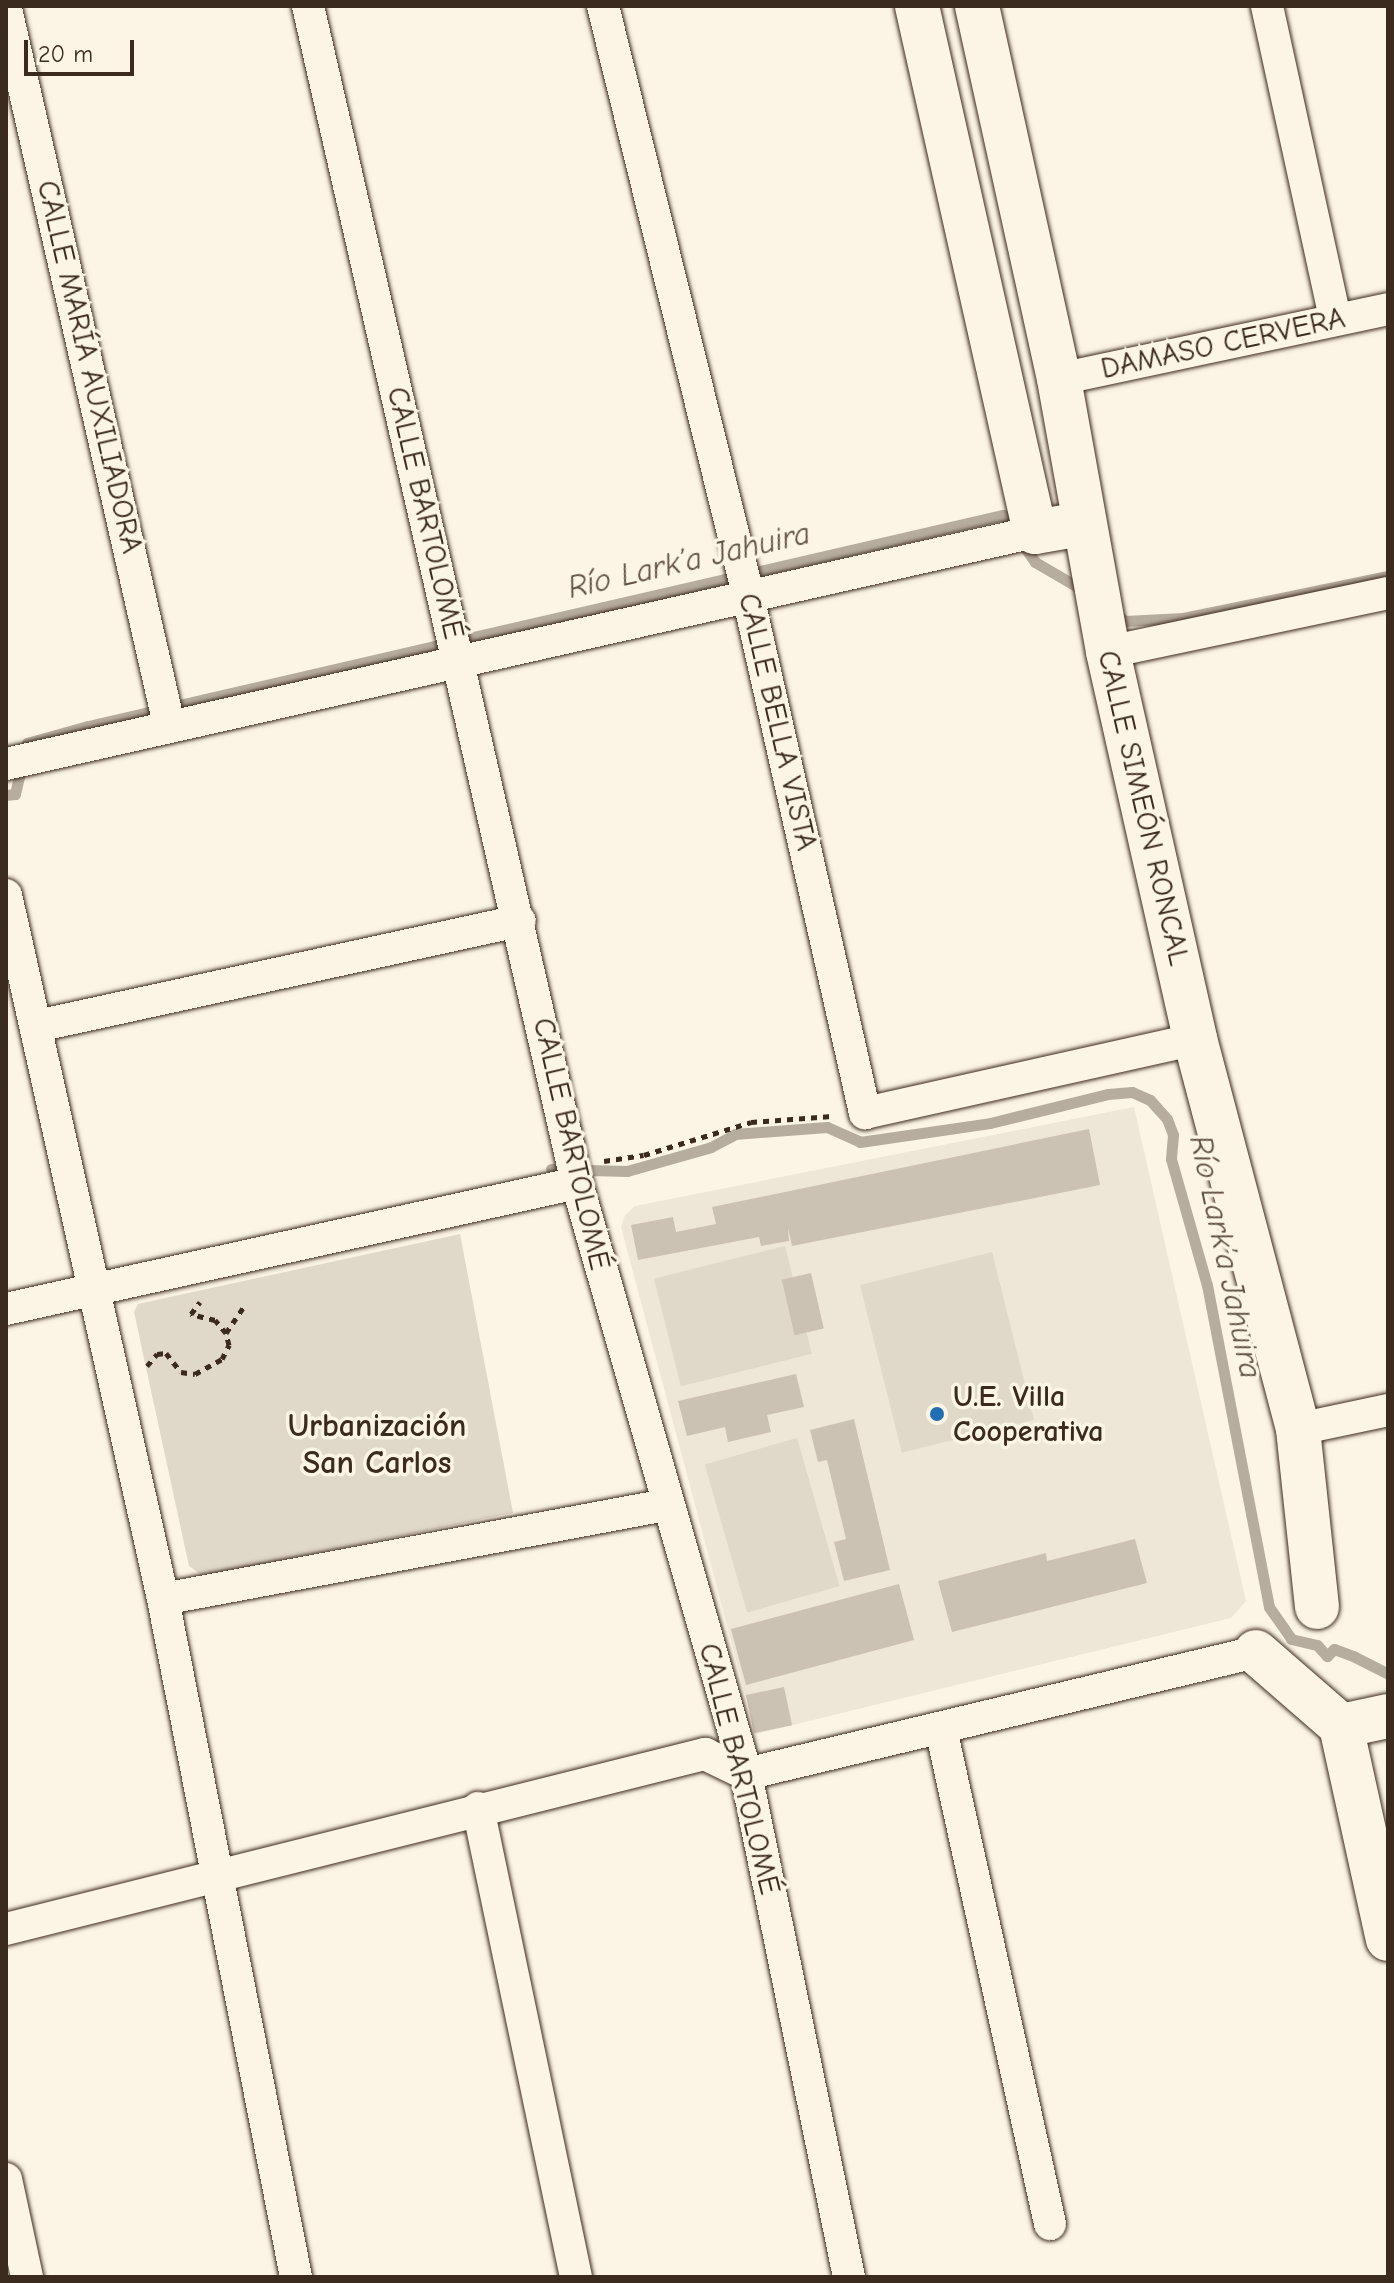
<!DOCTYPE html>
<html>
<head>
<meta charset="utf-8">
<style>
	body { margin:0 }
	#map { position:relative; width:1394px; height:2283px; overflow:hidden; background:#fcf5e5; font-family:"Comic Neue",sans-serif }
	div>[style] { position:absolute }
	.built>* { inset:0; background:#eee6d6 }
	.green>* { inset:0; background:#e0d8c8; transform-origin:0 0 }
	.stream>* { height:11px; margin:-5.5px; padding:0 5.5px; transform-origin:5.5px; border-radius:5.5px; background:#b7ad9e }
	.building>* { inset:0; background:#ccc2b3; transform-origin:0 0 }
	.path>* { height:5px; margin-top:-2.5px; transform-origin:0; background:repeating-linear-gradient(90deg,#3b2a1e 0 6px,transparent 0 12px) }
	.roads { filter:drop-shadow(0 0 2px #3b2a1e) drop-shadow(0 0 2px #3b2a1e) }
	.street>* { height:32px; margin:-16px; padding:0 16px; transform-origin:16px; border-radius:16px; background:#fcf5e5 }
	.secondary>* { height:44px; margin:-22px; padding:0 22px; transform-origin:22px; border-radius:22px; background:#fcf5e5 }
	.dots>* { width:22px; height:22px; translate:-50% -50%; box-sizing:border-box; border:4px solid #fcf5e5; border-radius:50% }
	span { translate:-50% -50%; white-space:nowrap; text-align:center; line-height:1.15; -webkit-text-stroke:7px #fcf5e5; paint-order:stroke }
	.street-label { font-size:30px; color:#3b2a1e }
	.poi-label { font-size:30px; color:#3b2a1e; font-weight:700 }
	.left { translate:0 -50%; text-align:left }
	.water-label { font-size:32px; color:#605144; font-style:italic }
	.neighbourhood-label { font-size:32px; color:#3b2a1e; font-weight:700 }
	.frame { position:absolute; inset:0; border:8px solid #3b2a1e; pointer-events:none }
	.scale { position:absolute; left:24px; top:40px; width:110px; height:36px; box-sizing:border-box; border:4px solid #3b2a1e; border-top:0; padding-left:10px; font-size:24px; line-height:28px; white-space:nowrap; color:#3b2a1e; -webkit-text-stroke:6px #fcf5e5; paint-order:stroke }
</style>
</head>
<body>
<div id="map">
	<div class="built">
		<i style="clip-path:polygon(1134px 1107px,1246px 1601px,1231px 1618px,756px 1734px,621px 1227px,625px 1215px,635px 1206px)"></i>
	</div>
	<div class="green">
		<i style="clip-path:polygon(460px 1234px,513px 1513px,203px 1576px,189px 1566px,134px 1312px,138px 1304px)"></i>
		<i style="left:785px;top:1246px;width:111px;height:135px;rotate:76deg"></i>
		<i style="left:992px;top:1252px;width:173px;height:136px;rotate:76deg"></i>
		<i style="left:797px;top:1438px;width:154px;height:96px;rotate:74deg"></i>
	</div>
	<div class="stream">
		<i style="left:1113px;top:612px;width:15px;rotate:37deg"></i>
		<i style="left:1125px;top:621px;width:58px;rotate:-3deg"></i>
		<i style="left:1183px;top:618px;width:209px;rotate:-11.6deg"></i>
		<i style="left:6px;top:795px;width:9px;rotate:-6deg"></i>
		<i style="left:15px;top:794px;width:52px;rotate:-76.8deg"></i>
		<i style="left:27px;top:743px;width:63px;rotate:-15.6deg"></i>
		<i style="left:88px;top:726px;width:939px;rotate:-12.99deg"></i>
		<i style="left:1003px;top:515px;width:57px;rotate:55.8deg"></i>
		<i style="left:1035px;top:562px;width:56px;rotate:30.3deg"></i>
		<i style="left:551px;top:1169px;width:76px;rotate:1.5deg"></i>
		<i style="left:627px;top:1171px;width:87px;rotate:-15.9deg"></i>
		<i style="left:711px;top:1147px;width:27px;rotate:-28deg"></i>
		<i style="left:735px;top:1134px;width:92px;rotate:-4.4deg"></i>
		<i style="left:827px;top:1127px;width:36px;rotate:24deg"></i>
		<i style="left:860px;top:1142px;width:131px;rotate:-8.3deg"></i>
		<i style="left:990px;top:1123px;width:122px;rotate:-13.8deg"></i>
		<i style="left:1108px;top:1094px;width:24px;rotate:-5deg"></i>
		<i style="left:1132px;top:1092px;width:20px;rotate:24deg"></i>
		<i style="left:1150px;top:1100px;width:25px;rotate:48deg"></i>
		<i style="left:1167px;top:1119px;width:17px;rotate:69deg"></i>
		<i style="left:1173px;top:1135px;width:24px;rotate:95deg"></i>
		<i style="left:1171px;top:1159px;width:131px;rotate:74.1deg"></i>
		<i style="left:1207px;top:1285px;width:328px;rotate:79.1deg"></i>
		<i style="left:1269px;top:1607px;width:39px;rotate:55deg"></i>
		<i style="left:1291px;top:1639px;width:27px;rotate:13deg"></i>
		<i style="left:1317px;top:1645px;width:15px;rotate:48deg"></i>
		<i style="left:1327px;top:1656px;width:10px;rotate:-45deg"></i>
		<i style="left:1334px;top:1649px;width:20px;rotate:20deg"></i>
		<i style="left:1353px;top:1656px;width:39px;rotate:27deg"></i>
	</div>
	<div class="building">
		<i style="clip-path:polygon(1089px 1129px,1100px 1185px,792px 1246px,788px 1228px,789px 1241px,761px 1246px,759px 1237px,638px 1260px,631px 1225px,673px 1217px,676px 1232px,716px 1224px,712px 1207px)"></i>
		<i style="left:811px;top:1273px;width:57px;height:30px;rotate:77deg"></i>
		<i style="clip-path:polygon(796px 1374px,804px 1407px,767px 1415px,771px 1432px,728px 1442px,725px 1427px,687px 1436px,678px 1401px)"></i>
		<i style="clip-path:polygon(854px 1419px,890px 1570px,844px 1581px,834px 1542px,846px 1539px,827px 1460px,818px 1462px,810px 1430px)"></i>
		<i style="clip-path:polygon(1135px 1539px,1147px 1583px,952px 1632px,938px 1581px,1046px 1553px,1047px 1561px)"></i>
		<i style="left:899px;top:1584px;width:58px;height:174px;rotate:75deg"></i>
		<i style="left:784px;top:1687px;width:39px;height:39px;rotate:78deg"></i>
	</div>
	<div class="path">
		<i style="left:604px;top:1161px;width:40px;rotate:-8.5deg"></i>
		<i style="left:644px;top:1155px;width:112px;rotate:-17.1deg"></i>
		<i style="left:751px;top:1122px;width:81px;rotate:-4.2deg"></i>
		<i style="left:226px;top:1333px;width:34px;rotate:-56deg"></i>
		<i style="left:147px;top:1366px;width:16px;rotate:-50deg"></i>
		<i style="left:157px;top:1354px;width:9px;rotate:-6deg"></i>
		<i style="left:166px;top:1353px;width:24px;rotate:52deg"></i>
		<i style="left:181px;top:1372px;width:14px;rotate:8deg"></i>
		<i style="left:195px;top:1374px;width:31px;rotate:-29deg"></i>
		<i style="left:222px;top:1359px;width:16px;rotate:-63deg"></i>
		<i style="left:229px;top:1345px;width:12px;rotate:-104deg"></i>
		<i style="left:226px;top:1333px;width:17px;rotate:-130deg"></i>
		<i style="left:215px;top:1320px;width:25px;rotate:-166deg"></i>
		<i style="left:191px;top:1314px;width:15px;rotate:-53deg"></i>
	</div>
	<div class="roads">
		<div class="street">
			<i style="left:308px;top:6px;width:1207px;rotate:77.13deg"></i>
			<i style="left:577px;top:1183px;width:615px;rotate:74.04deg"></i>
			<i style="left:746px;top:1774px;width:513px;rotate:78.43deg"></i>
			<i style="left:603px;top:6px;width:585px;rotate:76.15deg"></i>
			<i style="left:743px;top:574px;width:553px;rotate:77.25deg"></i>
			<i style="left:865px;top:1113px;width:338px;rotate:-12.6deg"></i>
			<i style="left:1267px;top:6px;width:320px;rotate:77.7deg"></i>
			<i style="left:6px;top:9px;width:734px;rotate:77.17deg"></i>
			<i style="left:1059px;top:379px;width:336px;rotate:-12deg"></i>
			<i style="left:1108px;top:652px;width:286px;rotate:-11.9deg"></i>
			<i style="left:6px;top:764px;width:1055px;rotate:-12.71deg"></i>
			<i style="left:6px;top:895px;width:721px;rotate:77.43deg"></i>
			<i style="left:163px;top:1599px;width:691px;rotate:78.9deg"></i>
			<i style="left:37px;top:1026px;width:494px;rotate:-12.3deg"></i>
			<i style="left:6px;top:1309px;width:585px;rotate:-12.44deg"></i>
			<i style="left:1298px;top:1429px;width:92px;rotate:-11.9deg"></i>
			<i style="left:163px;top:1599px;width:512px;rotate:-10.59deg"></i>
			<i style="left:941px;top:1729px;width:507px;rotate:77.58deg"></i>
			<i style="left:478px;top:1808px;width:479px;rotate:78.2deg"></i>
			<i style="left:6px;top:1929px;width:721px;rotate:-14.06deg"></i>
			<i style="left:705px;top:1754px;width:46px;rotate:26deg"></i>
			<i style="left:746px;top:1774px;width:524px;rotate:-13.45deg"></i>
			<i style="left:6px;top:2179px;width:100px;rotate:77.9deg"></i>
		</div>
		<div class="secondary">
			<i style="left:917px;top:6px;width:539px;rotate:77.36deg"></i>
			<i style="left:1035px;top:532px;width:48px;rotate:-9.7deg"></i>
			<i style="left:977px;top:6px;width:382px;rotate:77.6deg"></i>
			<i style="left:1059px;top:379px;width:277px;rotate:79.8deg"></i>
			<i style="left:1108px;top:652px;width:397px;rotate:77.3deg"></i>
			<i style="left:1195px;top:1039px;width:403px;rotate:75.2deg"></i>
			<i style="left:1298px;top:1429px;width:179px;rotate:83.9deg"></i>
			<i style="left:1256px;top:1652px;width:113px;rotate:41deg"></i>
			<i style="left:1341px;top:1726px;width:218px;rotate:77.6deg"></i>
			<i style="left:1341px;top:1726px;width:48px;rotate:-12deg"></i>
		</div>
	</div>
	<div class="dots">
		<i style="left:937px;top:1414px;background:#1f6fb2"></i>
	</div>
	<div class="street-label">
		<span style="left:1223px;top:344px;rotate:-12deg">DAMASO CERVERA</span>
		<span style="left:89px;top:367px;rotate:77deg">CALLE MARÍA AUXILIADORA</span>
		<span style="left:425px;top:513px;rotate:77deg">CALLE BARTOLOMÉ</span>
		<span style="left:777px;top:722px;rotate:77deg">CALLE BELLA VISTA</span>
		<span style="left:1143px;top:808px;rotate:77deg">CALLE SIMEÓN RONCAL</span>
		<span style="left:571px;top:1144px;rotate:77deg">CALLE BARTOLOMÉ</span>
		<span style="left:739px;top:1769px;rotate:76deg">CALLE BARTOLOMÉ</span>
	</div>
	<div class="poi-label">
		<span class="left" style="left:953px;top:1414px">U.E. Villa<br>Cooperativa</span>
	</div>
	<div class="water-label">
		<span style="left:689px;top:561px;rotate:-13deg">Río Lark’a Jahuira</span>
		<span style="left:1225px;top:1257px;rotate:78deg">Río Lark’a Jahuira</span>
	</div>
	<div class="neighbourhood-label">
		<span style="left:377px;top:1445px">Urbanización<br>San Carlos</span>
	</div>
	<div class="frame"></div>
	<div class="scale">20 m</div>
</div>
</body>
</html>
